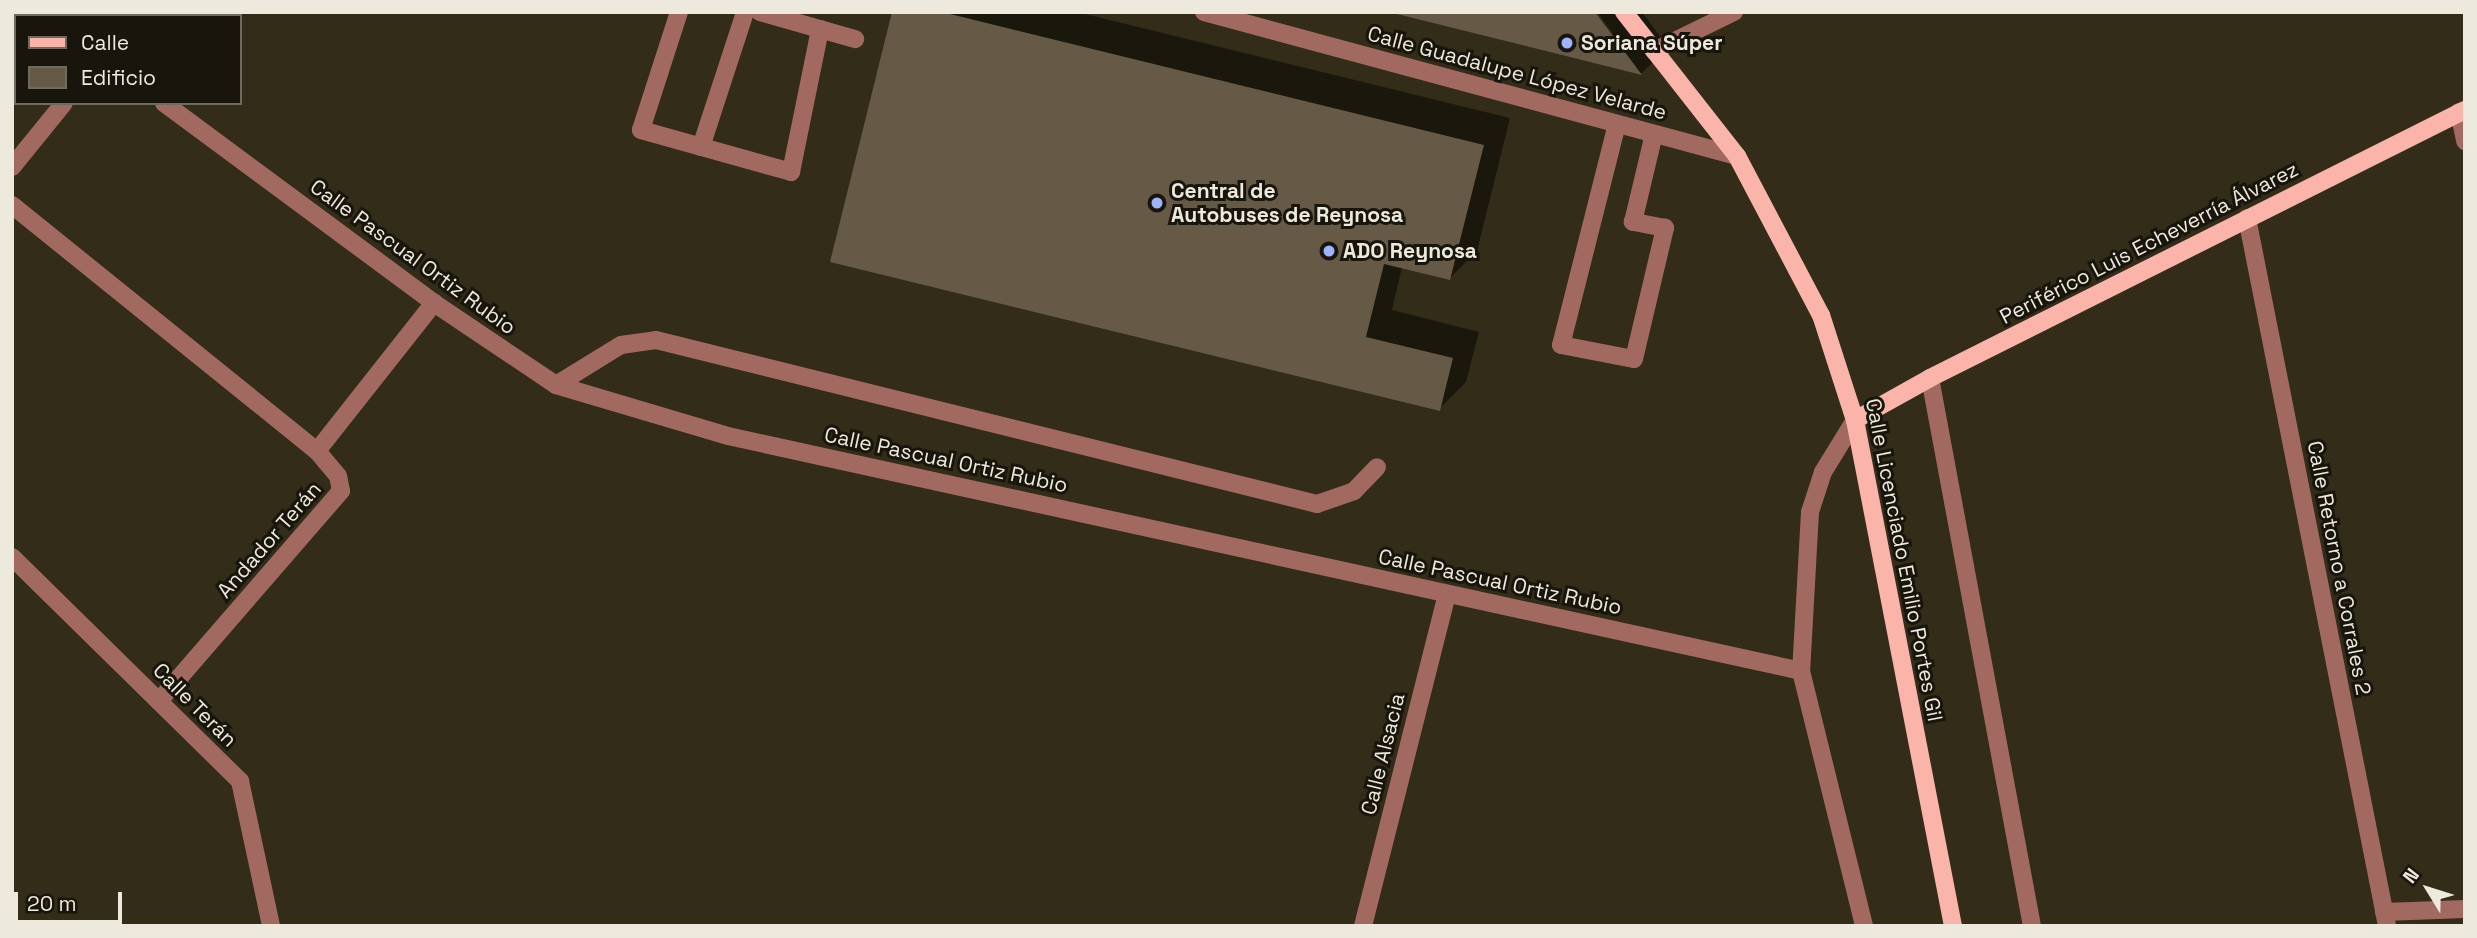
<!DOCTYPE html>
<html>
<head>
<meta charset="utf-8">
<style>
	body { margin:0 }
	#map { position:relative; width:2477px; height:938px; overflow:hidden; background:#322c18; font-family:"Space Grotesk",sans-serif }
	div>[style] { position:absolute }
	.shadow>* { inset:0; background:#0007 }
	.building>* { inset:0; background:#665945 }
	.minor>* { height:18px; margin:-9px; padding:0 9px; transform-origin:9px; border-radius:9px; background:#a26961 }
	.major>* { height:18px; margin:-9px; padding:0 9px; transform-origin:9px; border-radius:9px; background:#fbb4aa }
	.dots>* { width:19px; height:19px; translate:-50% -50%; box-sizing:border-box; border:4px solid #17150c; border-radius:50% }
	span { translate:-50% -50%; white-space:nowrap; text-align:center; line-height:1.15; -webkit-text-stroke:6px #17150c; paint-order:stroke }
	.poi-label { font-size:21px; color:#ede9dd; font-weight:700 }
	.left { translate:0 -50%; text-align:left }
	.street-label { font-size:21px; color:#ede9dd }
	.frame { position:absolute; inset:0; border:14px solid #ede9dd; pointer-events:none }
	.legend { position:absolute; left:14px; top:14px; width:228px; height:91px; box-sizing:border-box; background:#17150c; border:2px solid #6d6a60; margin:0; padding:9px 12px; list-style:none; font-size:21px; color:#ede9dd }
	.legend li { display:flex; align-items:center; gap:14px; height:35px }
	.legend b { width:35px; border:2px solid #6d6a60 }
	.north { position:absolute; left:2393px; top:854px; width:70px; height:70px; -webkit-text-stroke:5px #17150c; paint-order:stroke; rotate:308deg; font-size:19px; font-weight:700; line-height:28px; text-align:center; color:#ede9dd }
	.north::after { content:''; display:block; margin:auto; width:24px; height:32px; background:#ede9dd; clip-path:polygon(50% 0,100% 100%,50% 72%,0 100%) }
	.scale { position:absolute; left:14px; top:892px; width:108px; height:32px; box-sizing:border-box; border:4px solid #ede9dd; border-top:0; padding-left:9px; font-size:21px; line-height:24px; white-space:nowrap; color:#ede9dd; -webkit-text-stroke:5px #17150c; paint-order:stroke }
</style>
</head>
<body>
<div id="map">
	<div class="shadow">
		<i style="clip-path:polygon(894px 12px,1077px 12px,1510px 118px,1477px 251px,1450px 278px,1402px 267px,1392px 310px,1479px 332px,1466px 382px,1439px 409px)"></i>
		<i style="clip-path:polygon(1396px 12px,1609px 34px,1613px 34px,1597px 12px,1642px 12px,1668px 47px,1642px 73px)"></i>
	</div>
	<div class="building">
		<i style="clip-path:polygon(892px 12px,942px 12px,1484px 145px,1450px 280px,1384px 264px,1366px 337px,1453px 358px,1440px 411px,830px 262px)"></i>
		<i style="clip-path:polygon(1393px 12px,1595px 12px,1642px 75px,1393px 13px)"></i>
	</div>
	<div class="minor">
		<i style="left:76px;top:12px;width:5px;rotate:53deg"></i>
		<i style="left:679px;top:12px;width:124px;rotate:107.9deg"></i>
		<i style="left:641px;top:130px;width:156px;rotate:15.6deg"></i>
		<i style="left:791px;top:172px;width:146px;rotate:-78.5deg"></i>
		<i style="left:760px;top:12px;width:99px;rotate:15.9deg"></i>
		<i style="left:1204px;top:12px;width:552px;rotate:15.12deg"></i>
		<i style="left:1654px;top:51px;width:89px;rotate:-26deg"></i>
		<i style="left:164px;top:103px;width:336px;rotate:36.5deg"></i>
		<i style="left:434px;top:303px;width:147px;rotate:33.9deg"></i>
		<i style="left:556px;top:385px;width:179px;rotate:16.5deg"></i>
		<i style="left:728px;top:436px;width:1098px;rotate:12.35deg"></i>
		<i style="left:2459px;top:112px;width:30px;rotate:78deg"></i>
		<i style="left:1617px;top:124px;width:228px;rotate:104.2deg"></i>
		<i style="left:1561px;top:345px;width:74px;rotate:10.9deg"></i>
		<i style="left:1634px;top:359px;width:135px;rotate:-76.7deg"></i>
		<i style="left:1665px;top:228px;width:33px;rotate:-169deg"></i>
		<i style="left:1633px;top:222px;width:90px;rotate:-76.6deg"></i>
		<i style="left:701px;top:147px;width:142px;rotate:-71.9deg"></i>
		<i style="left:12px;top:167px;width:82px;rotate:-50.9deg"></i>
		<i style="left:12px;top:205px;width:392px;rotate:38.9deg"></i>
		<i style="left:2247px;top:218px;width:722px;rotate:78.81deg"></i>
		<i style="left:1930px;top:378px;width:557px;rotate:79.46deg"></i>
		<i style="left:556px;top:385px;width:76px;rotate:-31.6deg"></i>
		<i style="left:621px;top:345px;width:35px;rotate:-8deg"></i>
		<i style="left:656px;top:340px;width:681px;rotate:13.93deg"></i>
		<i style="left:1317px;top:504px;width:39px;rotate:-19deg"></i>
		<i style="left:1354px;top:491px;width:33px;rotate:-46deg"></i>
		<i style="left:1855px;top:420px;width:61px;rotate:121.6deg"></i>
		<i style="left:1823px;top:472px;width:42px;rotate:108deg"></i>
		<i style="left:1810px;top:512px;width:159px;rotate:93.2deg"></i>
		<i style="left:1801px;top:671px;width:263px;rotate:76.1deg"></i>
		<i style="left:12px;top:557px;width:320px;rotate:44.5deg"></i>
		<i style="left:240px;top:781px;width:148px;rotate:77.9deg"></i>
		<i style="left:159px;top:701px;width:278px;rotate:-49.1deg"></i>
		<i style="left:341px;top:491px;width:15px;rotate:-101deg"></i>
		<i style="left:338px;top:476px;width:33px;rotate:-130deg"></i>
		<i style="left:317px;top:451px;width:189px;rotate:-51.7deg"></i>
		<i style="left:2384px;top:912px;width:81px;rotate:-2.1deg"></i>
		<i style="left:1363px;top:926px;width:342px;rotate:-75.8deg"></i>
	</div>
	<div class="major">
		<i style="left:1624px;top:12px;width:183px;rotate:51.9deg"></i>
		<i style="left:1737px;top:156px;width:180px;rotate:62.2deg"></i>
		<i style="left:1821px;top:315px;width:110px;rotate:72.1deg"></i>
		<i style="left:1855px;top:420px;width:515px;rotate:79.04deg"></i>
		<i style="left:1855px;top:420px;width:86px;rotate:-29.2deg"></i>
		<i style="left:1930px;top:378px;width:598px;rotate:-26.61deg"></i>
	</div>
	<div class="dots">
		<i style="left:1567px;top:43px;background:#9eb3fd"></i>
		<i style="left:1157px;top:203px;background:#9eb3fd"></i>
		<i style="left:1329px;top:251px;background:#9eb3fd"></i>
	</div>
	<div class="poi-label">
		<span class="left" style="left:1581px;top:43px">Soriana Súper</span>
		<span class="left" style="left:1171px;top:203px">Central de<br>Autobuses de Reynosa</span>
		<span class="left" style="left:1343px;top:251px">ADO Reynosa</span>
	</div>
	<div class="street-label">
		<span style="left:1517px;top:73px;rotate:15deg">Calle Guadalupe López Velarde</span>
		<span style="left:2149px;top:243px;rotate:-27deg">Periférico Luis Echeverría Álvarez</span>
		<span style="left:413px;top:257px;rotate:36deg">Calle Pascual Ortiz Rubio</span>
		<span style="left:946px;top:460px;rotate:12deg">Calle Pascual Ortiz Rubio</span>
		<span style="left:269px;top:540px;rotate:-49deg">Andador Terán</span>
		<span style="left:1904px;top:560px;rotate:79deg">Calle Licenciado Emilio Portes Gil</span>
		<span style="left:2339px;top:568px;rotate:79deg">Calle Retorno a Corrales 2</span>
		<span style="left:1500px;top:582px;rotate:12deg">Calle Pascual Ortiz Rubio</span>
		<span style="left:195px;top:705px;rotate:45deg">Calle Terán</span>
		<span style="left:1383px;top:754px;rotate:-76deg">Calle Alsacia</span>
	</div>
	<div class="frame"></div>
	<ul class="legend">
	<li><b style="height:9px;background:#fbb4aa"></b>Calle</li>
	<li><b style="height:19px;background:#665945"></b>Edificio</li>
	</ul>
	<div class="north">N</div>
	<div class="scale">20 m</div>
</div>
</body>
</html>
